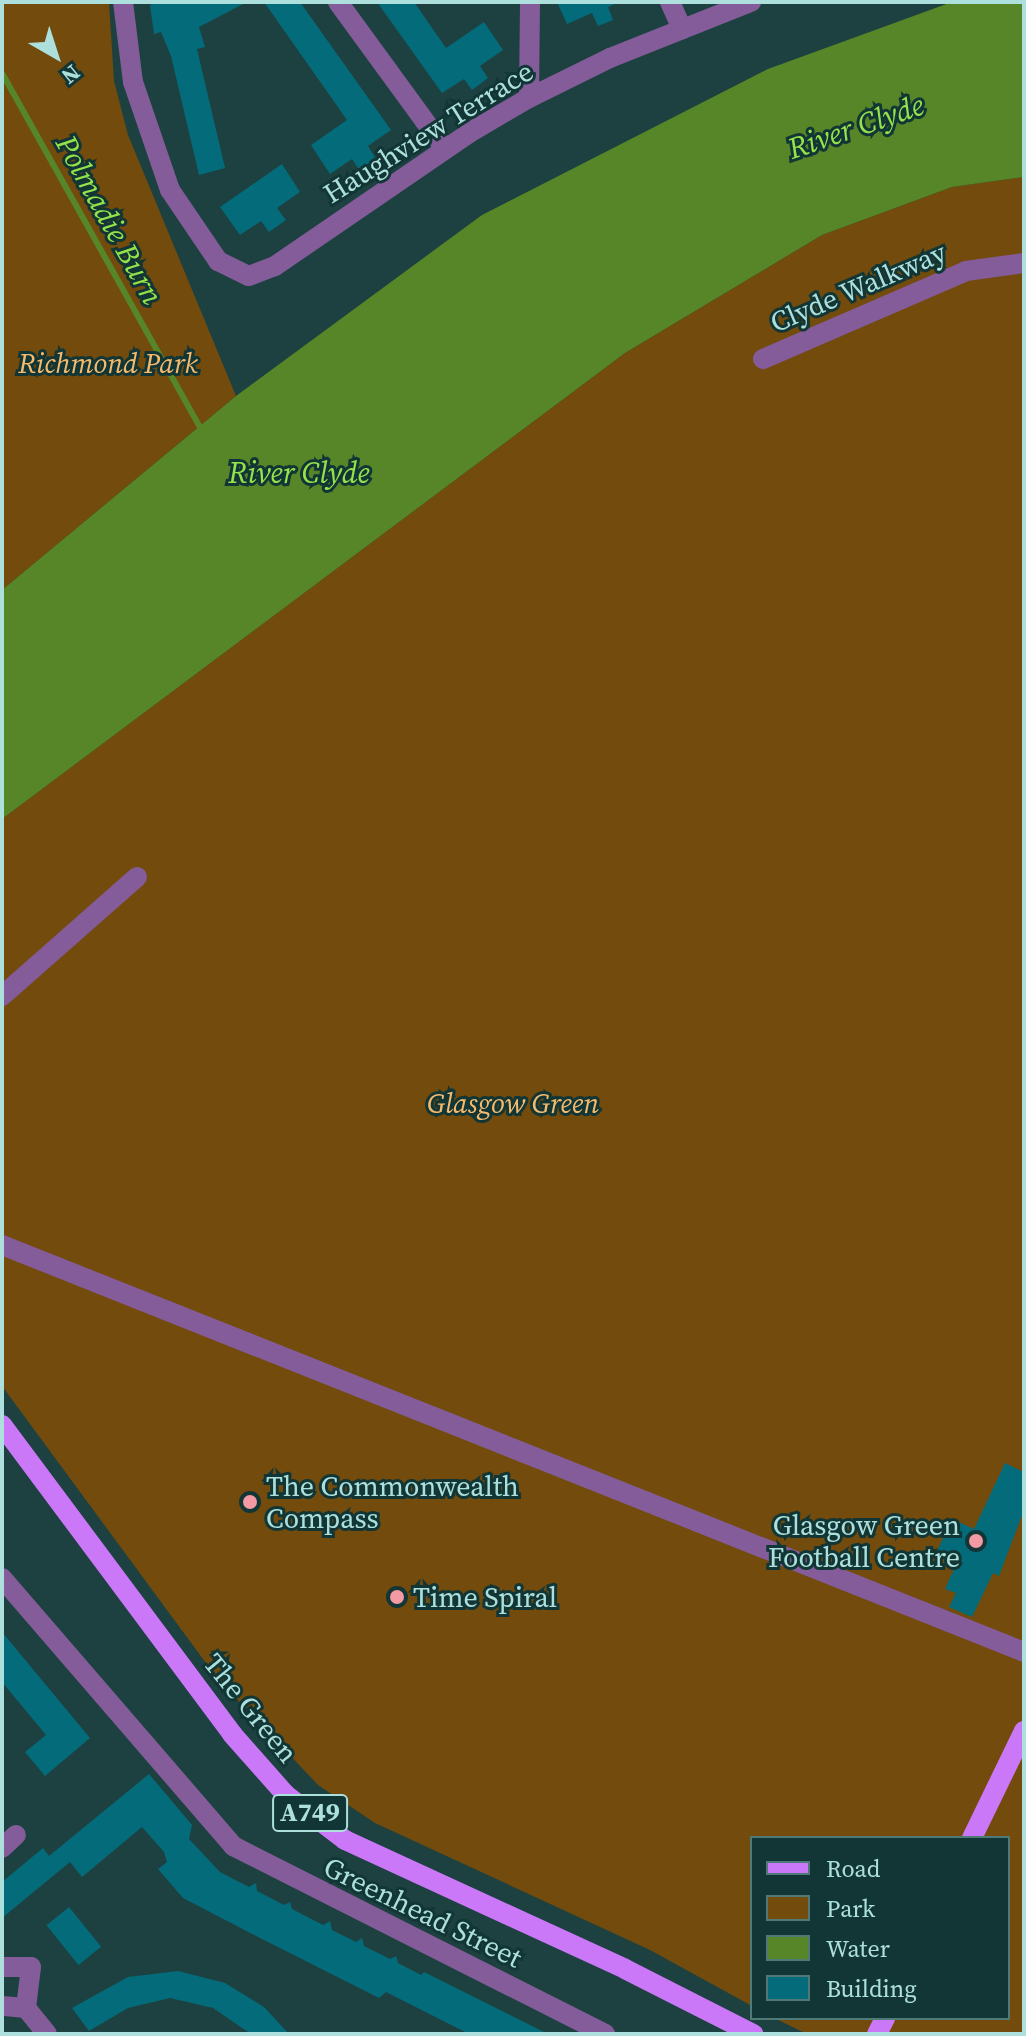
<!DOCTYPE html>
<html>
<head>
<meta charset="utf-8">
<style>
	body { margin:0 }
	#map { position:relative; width:1026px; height:2036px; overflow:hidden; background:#1d4140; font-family:"Source Serif 4",serif }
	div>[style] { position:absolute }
	.green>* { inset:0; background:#724b0d }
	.water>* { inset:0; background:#578628 }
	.stream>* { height:6px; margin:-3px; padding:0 3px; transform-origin:3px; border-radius:3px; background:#578628 }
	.building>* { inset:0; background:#046b7a; transform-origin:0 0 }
	.minor>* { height:20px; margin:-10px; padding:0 10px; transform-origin:10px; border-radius:10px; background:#835c99 }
	.major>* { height:20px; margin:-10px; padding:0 10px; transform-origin:10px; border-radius:10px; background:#ca78f7 }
	.dots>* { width:22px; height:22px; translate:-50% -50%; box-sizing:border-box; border:4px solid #123635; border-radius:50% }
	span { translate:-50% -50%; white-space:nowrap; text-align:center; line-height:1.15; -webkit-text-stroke:6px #123635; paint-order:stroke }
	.shield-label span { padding:2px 6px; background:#123635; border:2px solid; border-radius:6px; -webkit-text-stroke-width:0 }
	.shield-label { font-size:26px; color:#ade0dd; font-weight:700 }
	.street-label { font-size:28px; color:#ade0dd }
	.park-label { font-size:28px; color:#f6ba6c; font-style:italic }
	.poi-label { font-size:28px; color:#ade0dd }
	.left { translate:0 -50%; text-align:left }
	.right { translate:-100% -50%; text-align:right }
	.water-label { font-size:30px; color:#96e249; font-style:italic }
	.frame { position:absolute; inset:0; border:4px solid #ade0dd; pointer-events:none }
	.legend { position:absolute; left:750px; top:1836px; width:260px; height:184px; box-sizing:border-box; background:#123635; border:2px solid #507a78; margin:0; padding:10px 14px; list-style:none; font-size:24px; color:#ade0dd }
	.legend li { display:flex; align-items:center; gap:16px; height:40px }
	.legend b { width:40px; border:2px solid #507a78 }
	.north { position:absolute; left:16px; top:16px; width:80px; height:80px; -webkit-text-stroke:6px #123635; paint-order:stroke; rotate:141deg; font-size:22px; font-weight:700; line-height:32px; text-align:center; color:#ade0dd }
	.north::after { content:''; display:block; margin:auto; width:28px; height:36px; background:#ade0dd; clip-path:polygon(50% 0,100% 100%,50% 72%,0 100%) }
</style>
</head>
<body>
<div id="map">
	<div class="green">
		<i style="clip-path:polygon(2px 2px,109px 2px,114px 81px,128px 135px,236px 396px,2px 590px)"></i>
		<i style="clip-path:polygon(1024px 177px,1024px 2034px,807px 2034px,774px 2018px,1008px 2018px,1008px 1838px,752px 1838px,752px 2006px,650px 1950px,375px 1823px,318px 1785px,217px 1678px,2px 1386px,2px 819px,625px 353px,822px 235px,952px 187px)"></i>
	</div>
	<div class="water">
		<i style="clip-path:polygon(952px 2px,1024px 2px,1024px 177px,952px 187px,822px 235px,625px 353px,2px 819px,2px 590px,236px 396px,482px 215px,768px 69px)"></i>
	</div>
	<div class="stream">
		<i style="left:2px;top:73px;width:412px;rotate:60.8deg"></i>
	</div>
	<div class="building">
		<i style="clip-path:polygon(157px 2px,247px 2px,199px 27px,205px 47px,197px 49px,225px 168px,199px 175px,171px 56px,161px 32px,154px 34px,150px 5px)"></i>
		<i style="clip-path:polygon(264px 2px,300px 2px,391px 130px,368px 146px,376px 159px,360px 171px,352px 159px,330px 174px,311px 145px,347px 120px)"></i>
		<i style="clip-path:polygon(377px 2px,414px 2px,446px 48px,484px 22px,503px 50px,480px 66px,488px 78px,472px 90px,464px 79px,442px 93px)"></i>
		<i style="clip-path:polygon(557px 2px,619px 2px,608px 7px,613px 20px,598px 26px,592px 13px,567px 24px)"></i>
		<i style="clip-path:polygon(282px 164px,300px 192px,277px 208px,286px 220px,269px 232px,261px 221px,240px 235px,220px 207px)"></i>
		<i style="clip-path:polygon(1005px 1463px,1024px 1472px,1024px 1510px,999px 1576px,993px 1573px,972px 1617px,949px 1607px,956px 1593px,945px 1589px,957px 1562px,936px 1553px,952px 1519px,974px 1529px)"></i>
		<i style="clip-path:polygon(2px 1632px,90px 1738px,45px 1776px,25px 1752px,46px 1735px,2px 1682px)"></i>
		<i style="clip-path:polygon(149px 1774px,192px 1825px,189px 1839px,220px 1872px,249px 1887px,256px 1883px,257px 1891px,284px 1905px,290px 1902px,292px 1909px,323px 1925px,330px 1921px,332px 1930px,356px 1942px,362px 1938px,364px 1946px,390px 1959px,396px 1956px,398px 1963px,421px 1975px,424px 1972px,548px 2034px,469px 2034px,386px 1992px,379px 1998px,262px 1939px,183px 1898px,158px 1869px,167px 1862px,164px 1852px,142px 1827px,82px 1877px,70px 1862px,2px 1918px,2px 1882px,43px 1848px,49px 1856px)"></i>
		<i style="left:69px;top:1907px;width:51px;height:29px;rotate:51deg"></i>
		<i style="clip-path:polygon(178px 1971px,225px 1983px,264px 2007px,289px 2034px,251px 2034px,213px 2008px,170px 1998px,128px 2008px,89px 2031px,72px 2008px,128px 1977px)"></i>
	</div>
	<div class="minor">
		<i style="left:123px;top:2px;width:81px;rotate:82.9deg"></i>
		<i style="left:133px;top:82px;width:114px;rotate:71.1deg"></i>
		<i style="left:170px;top:190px;width:86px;rotate:55.9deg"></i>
		<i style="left:218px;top:261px;width:34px;rotate:26deg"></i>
		<i style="left:249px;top:276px;width:28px;rotate:-21deg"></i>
		<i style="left:275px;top:266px;width:235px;rotate:-34.4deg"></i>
		<i style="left:469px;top:133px;width:69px;rotate:-30.3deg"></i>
		<i style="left:529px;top:98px;width:90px;rotate:-26.3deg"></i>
		<i style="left:610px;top:58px;width:152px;rotate:-21.7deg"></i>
		<i style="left:338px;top:2px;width:182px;rotate:53.9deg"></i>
		<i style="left:670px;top:2px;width:30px;rotate:66deg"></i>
		<i style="left:529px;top:98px;width:96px;rotate:-89.4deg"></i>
		<i style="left:763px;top:359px;width:221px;rotate:-23.4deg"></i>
		<i style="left:966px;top:271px;width:59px;rotate:-7.9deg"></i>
		<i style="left:2px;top:996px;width:180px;rotate:-41.4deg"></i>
		<i style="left:2px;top:1245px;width:1100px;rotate:21.71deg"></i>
		<i style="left:2px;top:1578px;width:354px;rotate:49.2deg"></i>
		<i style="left:233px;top:1846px;width:417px;rotate:26.8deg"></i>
		<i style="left:2px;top:1848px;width:19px;rotate:-43deg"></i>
		<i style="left:2px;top:1967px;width:29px"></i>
		<i style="left:31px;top:1967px;width:41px;rotate:97deg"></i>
		<i style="left:26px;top:2008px;width:24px;rotate:-175deg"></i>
		<i style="left:26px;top:2008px;width:33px;rotate:51deg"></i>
	</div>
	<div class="major">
		<i style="left:2px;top:1425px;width:385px;rotate:53.3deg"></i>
		<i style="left:232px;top:1734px;width:81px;rotate:48.5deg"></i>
		<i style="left:286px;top:1795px;width:74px;rotate:37.3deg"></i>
		<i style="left:345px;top:1840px;width:308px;rotate:24.7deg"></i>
		<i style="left:625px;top:1969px;width:144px;rotate:26.9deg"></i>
		<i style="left:972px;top:1838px;width:119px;rotate:-64.1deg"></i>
		<i style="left:877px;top:2034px;width:18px;rotate:-63deg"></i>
	</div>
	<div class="dots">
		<i style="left:250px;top:1502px;background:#f49aa5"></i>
		<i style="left:976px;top:1541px;background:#f49aa5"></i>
		<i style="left:397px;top:1597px;background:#f49aa5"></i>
	</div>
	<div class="shield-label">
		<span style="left:310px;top:1813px">A749</span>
	</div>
	<div class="street-label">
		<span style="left:428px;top:132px;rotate:-32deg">Haughview Terrace</span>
		<span style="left:858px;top:287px;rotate:-23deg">Clyde Walkway</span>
		<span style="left:251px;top:1708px;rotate:51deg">The Green</span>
		<span style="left:423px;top:1912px;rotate:26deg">Greenhead Street</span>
	</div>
	<div class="park-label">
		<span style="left:108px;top:363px">Richmond Park</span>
		<span style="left:513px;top:1103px">Glasgow Green</span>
	</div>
	<div class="poi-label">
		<span class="left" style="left:266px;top:1502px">The Commonwealth<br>Compass</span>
		<span class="right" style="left:960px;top:1541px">Glasgow Green<br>Football Centre</span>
		<span class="left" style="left:413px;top:1597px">Time Spiral</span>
	</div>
	<div class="water-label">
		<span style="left:856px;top:127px;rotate:-19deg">River Clyde</span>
		<span style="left:109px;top:220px;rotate:61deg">Polmadie Burn</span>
		<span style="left:299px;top:473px">River Clyde</span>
	</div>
	<div class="frame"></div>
	<ul class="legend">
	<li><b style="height:10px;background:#ca78f7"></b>Road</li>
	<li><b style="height:22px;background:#724b0d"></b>Park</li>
	<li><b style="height:22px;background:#578628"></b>Water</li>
	<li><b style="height:22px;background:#046b7a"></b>Building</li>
	</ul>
	<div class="north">N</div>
</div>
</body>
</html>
